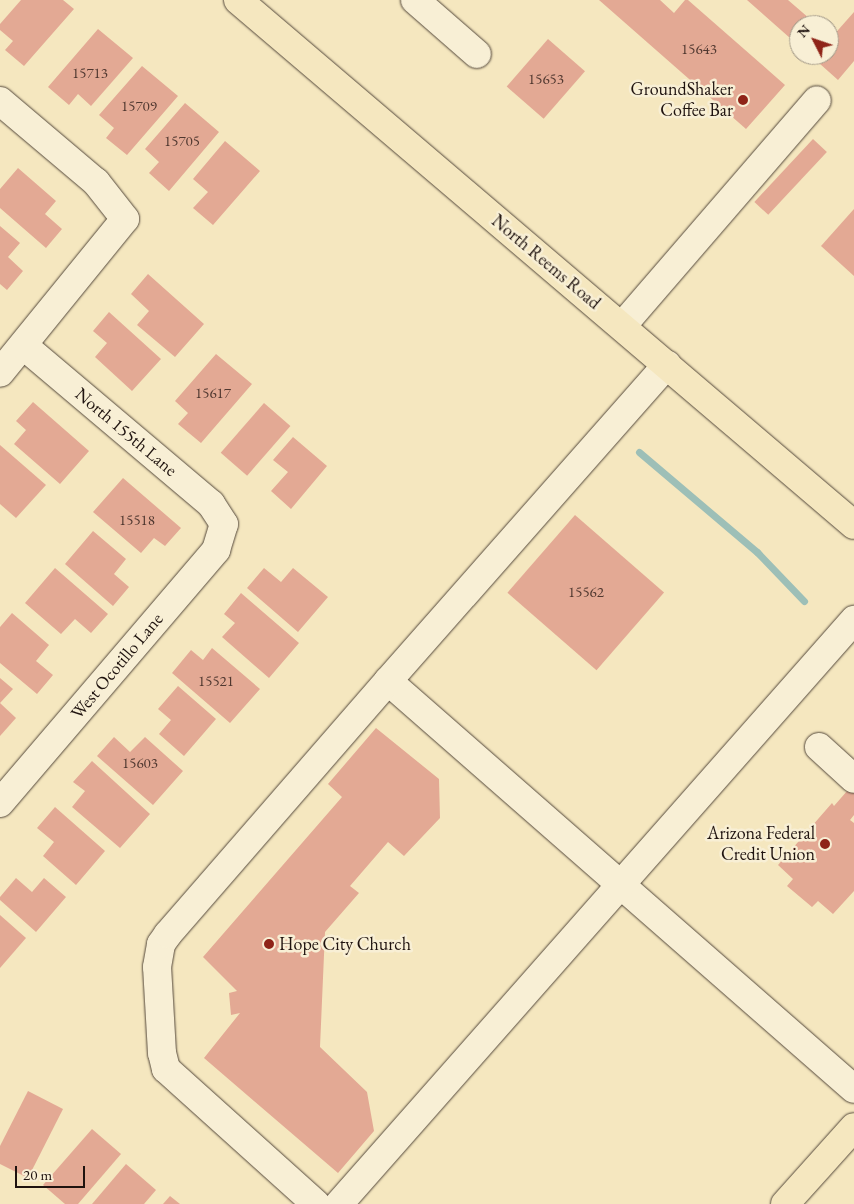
<!DOCTYPE html>
<html>
<head>
<meta charset="utf-8">
<style>
	body { margin:0 }
	#map { position:relative; width:854px; height:1204px; overflow:hidden; background:#f5e7bf; font-family:"EB Garamond",serif }
	div>[style] { position:absolute }
	.stream>* { height:7px; margin:-3.5px; padding:0 3.5px; transform-origin:3.5px; border-radius:3.5px; background:#9dbfb7 }
	.building>* { inset:0; background:#e3a994; transform-origin:0 0 }
	.roads { filter:drop-shadow(0 0 1px #54483b) drop-shadow(0 0 1px #54483b) }
	.minor>* { height:28px; margin:-14px; padding:0 14px; transform-origin:14px; border-radius:14px; background:#f8efd5 }
	.major>* { height:28px; margin:-14px; padding:0 14px; transform-origin:14px; border-radius:14px; background:#f5e7bf }
	.dots>* { width:14px; height:14px; translate:-50% -50%; box-sizing:border-box; border:2px solid #f8efd5; border-radius:50% }
	span { translate:-50% -50%; white-space:nowrap; text-align:center; line-height:1.15; -webkit-text-stroke:5px #f8efd5; paint-order:stroke }
	.number-label { font-size:15px; color:#503830 }
	.number-label span { -webkit-text-stroke-width:0 }
	.poi-label { font-size:18px; color:#1f130f }
	.right { translate:-100% -50%; text-align:right }
	.left { translate:0 -50%; text-align:left }
	.street-label { font-size:18px; color:#1f130f }
	.north { position:absolute; left:789px; top:15px; width:50px; height:50px; box-sizing:border-box; background:#f8efd5; border:1px solid #a19786; border-radius:50%; rotate:311deg; font-size:14px; font-weight:700; line-height:20px; text-align:center; color:#1f130f }
	.north::after { content:''; display:block; margin:auto; width:18px; height:22px; background:#8f2418; clip-path:polygon(50% 0,100% 100%,50% 72%,0 100%) }
	.scale { position:absolute; left:15px; top:1166px; width:70px; height:22px; box-sizing:border-box; border:2px solid #1f130f; border-top:0; padding-left:6px; font-size:15px; line-height:18px; white-space:nowrap; color:#1f130f; -webkit-text-stroke:4px #f8efd5; paint-order:stroke }
</style>
</head>
<body>
<div id="map">
	<div class="stream">
		<i style="left:639px;top:452px;width:155px;rotate:40.3deg"></i>
		<i style="left:757px;top:552px;width:68px;rotate:46.2deg"></i>
	</div>
	<div class="building">
		<i style="clip-path:polygon(21px 0,63px 0,74px 9px,24px 66px,5px 50px,13px 41px,0 30px,0 24px)"></i>
		<i style="clip-path:polygon(599px 0,660px 0,674px 13px,685px 0,688px 0,785px 85px,746px 129px)"></i>
		<i style="clip-path:polygon(747px 0,788px 0,817px 25px,799px 25px,799px 46px)"></i>
		<i style="clip-path:polygon(854px 12px,854px 61px,838px 80px,810px 55px,829px 55px,829px 36px,831px 38px)"></i>
		<i style="clip-path:polygon(98px 29px,133px 58px,91px 106px,78px 94px,69px 105px,48px 87px)"></i>
		<i style="left:548px;top:39px;width:49px;height:63px;rotate:41deg"></i>
		<i style="clip-path:polygon(142px 66px,178px 96px,127px 155px,106px 138px,114px 128px,99px 115px)"></i>
		<i style="clip-path:polygon(185px 103px,219px 132px,169px 191px,149px 173px,159px 162px,145px 149px)"></i>
		<i style="left:813px;top:139px;width:19px;height:86px;rotate:43deg"></i>
		<i style="clip-path:polygon(225px 141px,260px 171px,213px 225px,193px 208px,208px 192px,193px 179px)"></i>
		<i style="clip-path:polygon(18px 168px,56px 201px,45px 214px,62px 229px,46px 248px,0 208px,0 189px)"></i>
		<i style="clip-path:polygon(854px 209px,854px 276px,821px 246px)"></i>
		<i style="clip-path:polygon(0 226px,20px 243px,8px 257px,23px 271px,7px 290px,0 284px)"></i>
		<i style="clip-path:polygon(148px 274px,204px 324px,175px 357px,137px 325px,149px 311px,131px 294px)"></i>
		<i style="clip-path:polygon(109px 312px,161px 359px,132px 391px,95px 357px,107px 343px,93px 331px)"></i>
		<i style="clip-path:polygon(216px 354px,252px 384px,201px 443px,178px 424px,188px 413px,175px 401px)"></i>
		<i style="clip-path:polygon(33px 402px,89px 451px,60px 484px,14px 444px,26px 430px,16px 421px)"></i>
		<i style="left:264px;top:403px;width:35px;height:66px;rotate:41deg"></i>
		<i style="clip-path:polygon(293px 437px,327px 466px,291px 509px,271px 491px,288px 472px,273px 460px)"></i>
		<i style="clip-path:polygon(0 445px,46px 485px,16px 518px,0 504px)"></i>
		<i style="clip-path:polygon(123px 478px,181px 528px,165px 546px,154px 538px,141px 553px,93px 512px)"></i>
		<i style="left:575px;top:515px;width:118px;height:103px;rotate:41deg"></i>
		<i style="clip-path:polygon(93px 531px,126px 559px,114px 574px,129px 587px,113px 606px,65px 564px)"></i>
		<i style="clip-path:polygon(55px 568px,108px 614px,91px 633px,75px 619px,61px 634px,25px 603px)"></i>
		<i style="clip-path:polygon(264px 568px,281px 582px,293px 568px,328px 597px,298px 632px,247px 588px)"></i>
		<i style="clip-path:polygon(241px 593px,299px 643px,269px 678px,222px 637px,235px 623px,224px 614px)"></i>
		<i style="clip-path:polygon(12px 613px,49px 645px,36px 661px,53px 675px,37px 694px,0 663px,0 627px)"></i>
		<i style="clip-path:polygon(212px 648px,260px 689px,230px 723px,172px 673px,191px 650px,203px 660px)"></i>
		<i style="clip-path:polygon(0 678px,13px 689px,0 703px)"></i>
		<i style="clip-path:polygon(178px 686px,216px 719px,184px 756px,159px 734px,171px 720px,158px 709px)"></i>
		<i style="clip-path:polygon(0 703px,16px 718px,0 736px)"></i>
		<i style="clip-path:polygon(376px 728px,439px 779px,440px 818px,404px 856px,388px 842px,350px 886px,359px 893px,325px 932px,320px 1047px,367px 1092px,374px 1131px,338px 1173px,204px 1058px,240px 1013px,231px 1015px,229px 993px,237px 991px,203px 957px,342px 797px,328px 784px)"></i>
		<i style="clip-path:polygon(114px 737px,130px 752px,145px 737px,183px 771px,153px 805px,97px 756px)"></i>
		<i style="clip-path:polygon(92px 761px,150px 814px,120px 848px,72px 807px,85px 791px,73px 782px)"></i>
		<i style="clip-path:polygon(854px 783px,854px 815px,850px 820px,854px 823px,854px 891px,833px 914px,818px 901px,812px 907px,787px 886px,793px 879px,778px 865px,832px 803px,834px 806px)"></i>
		<i style="clip-path:polygon(55px 807px,105px 851px,76px 885px,43px 856px,54px 842px,37px 828px)"></i>
		<i style="clip-path:polygon(16px 878px,32px 892px,44px 878px,66px 897px,36px 932px,0 900px,0 897px)"></i>
		<i style="clip-path:polygon(0 915px,26px 938px,0 968px)"></i>
		<i style="clip-path:polygon(28px 1091px,63px 1109px,28px 1178px,0 1164px,0 1146px)"></i>
		<i style="clip-path:polygon(92px 1129px,121px 1154px,78px 1204px,65px 1204px,43px 1185px)"></i>
		<i style="clip-path:polygon(126px 1164px,156px 1190px,144px 1204px,92px 1204px)"></i>
		<i style="clip-path:polygon(170px 1196px,180px 1204px,163px 1204px)"></i>
	</div>
	<div class="roads">
		<div class="minor">
			<i style="left:415px;top:0;width:82px;rotate:41.1deg"></i>
			<i style="left:0;top:101px;width:126px;rotate:40.2deg"></i>
			<i style="left:96px;top:182px;width:47px;rotate:51.9deg"></i>
			<i style="left:125px;top:219px;width:198px;rotate:129.1deg"></i>
			<i style="left:622px;top:326px;width:298px;rotate:-49.2deg"></i>
			<i style="left:388px;top:681px;width:619px;rotate:41.2deg"></i>
			<i style="left:819px;top:747px;width:47px;rotate:42.4deg"></i>
			<i style="left:0;top:803px;width:333px;rotate:-49.5deg"></i>
			<i style="left:216px;top:550px;width:27px;rotate:-73deg"></i>
			<i style="left:224px;top:524px;width:24px;rotate:-123deg"></i>
			<i style="left:211px;top:504px;width:246px;rotate:-139.8deg"></i>
			<i style="left:316px;top:1204px;width:202px;rotate:-138deg"></i>
			<i style="left:166px;top:1069px;width:16px;rotate:-104deg"></i>
			<i style="left:162px;top:1053px;width:86px;rotate:-93.3deg"></i>
			<i style="left:157px;top:967px;width:23px;rotate:-80deg"></i>
			<i style="left:161px;top:944px;width:12px;rotate:-55deg"></i>
			<i style="left:168px;top:934px;width:335px;rotate:-49deg"></i>
			<i style="left:388px;top:681px;width:422px;rotate:-48.6deg"></i>
			<i style="left:339px;top:1204px;width:779px;rotate:-48.59deg"></i>
		</div>
		<div class="major">
			<i style="left:238px;top:0;width:809px;rotate:40.44deg"></i>
			<i style="left:785px;top:1204px;width:103px;rotate:-48.1deg"></i>
		</div>
	</div>
	<div class="dots">
		<i style="left:743px;top:100px;background:#8f2418"></i>
		<i style="left:825px;top:844px;background:#8f2418"></i>
		<i style="left:269px;top:944px;background:#8f2418"></i>
	</div>
	<div class="number-label">
		<span style="left:699px;top:49px">15643</span>
		<span style="left:90px;top:73px">15713</span>
		<span style="left:546px;top:79px">15653</span>
		<span style="left:139px;top:106px">15709</span>
		<span style="left:182px;top:141px">15705</span>
		<span style="left:213px;top:393px">15617</span>
		<span style="left:137px;top:520px">15518</span>
		<span style="left:586px;top:592px">15562</span>
		<span style="left:216px;top:681px">15521</span>
		<span style="left:140px;top:763px">15603</span>
	</div>
	<div class="poi-label">
		<span class="right" style="left:733px;top:100px">GroundShaker<br>Coffee Bar</span>
		<span class="right" style="left:815px;top:844px">Arizona Federal<br>Credit Union</span>
		<span class="left" style="left:279px;top:944px">Hope City Church</span>
	</div>
	<div class="street-label">
		<span style="left:546px;top:262px;rotate:40deg">North Reems Road</span>
		<span style="left:126px;top:432px;rotate:40deg">North 155th Lane</span>
		<span style="left:117px;top:666px;rotate:-50deg">West Ocotillo Lane</span>
	</div>
	<div class="north">N</div>
	<div class="scale">20 m</div>
</div>
</body>
</html>
